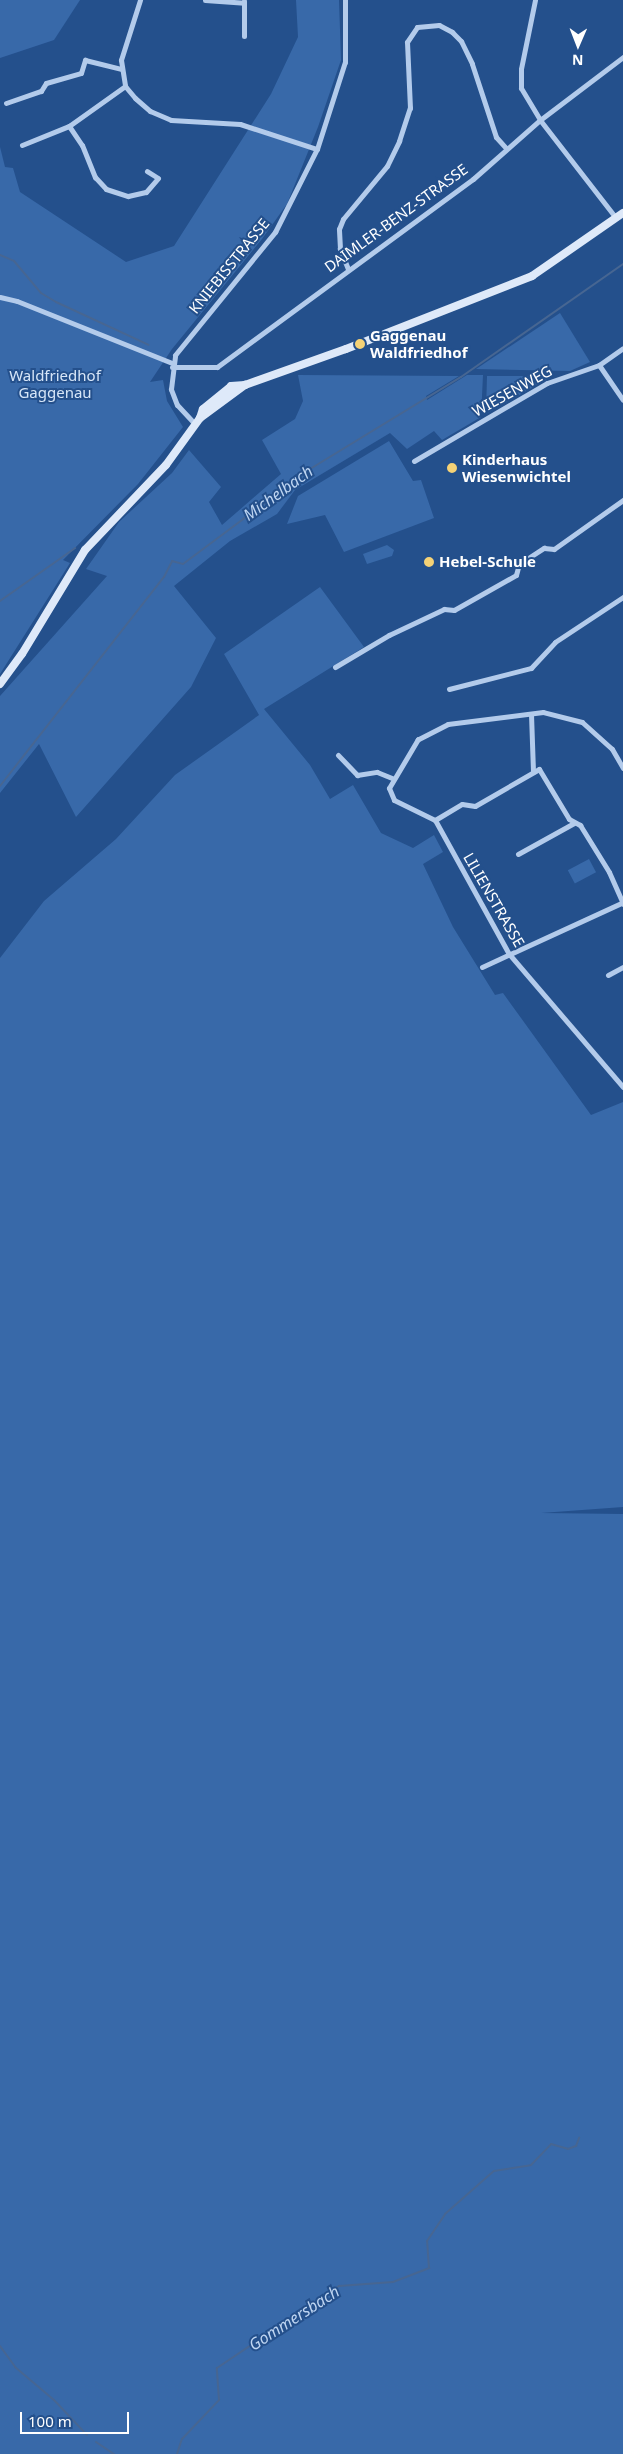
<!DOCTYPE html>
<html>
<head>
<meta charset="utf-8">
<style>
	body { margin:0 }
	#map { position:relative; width:623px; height:2454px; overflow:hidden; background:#24508c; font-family:"Noto Sans",sans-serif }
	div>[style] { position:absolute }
	.green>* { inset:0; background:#3869a9; transform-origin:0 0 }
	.stream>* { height:2px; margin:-1px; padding:0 1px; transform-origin:1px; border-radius:1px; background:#476692 }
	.minor>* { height:5px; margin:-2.5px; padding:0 2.5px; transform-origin:2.5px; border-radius:2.5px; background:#b3cbeb }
	.secondary>* { height:8px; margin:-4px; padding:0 4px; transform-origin:4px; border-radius:4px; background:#dee9f9 }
	.dots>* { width:14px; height:14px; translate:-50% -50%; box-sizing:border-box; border:2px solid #24508c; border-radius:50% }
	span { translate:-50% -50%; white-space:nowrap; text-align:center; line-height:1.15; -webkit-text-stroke:4px #24508c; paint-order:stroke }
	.street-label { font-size:15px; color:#fff }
	.poi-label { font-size:15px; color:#fff; font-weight:700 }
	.left { translate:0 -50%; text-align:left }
	.park-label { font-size:15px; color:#d7e6f8 }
	.water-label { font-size:16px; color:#bed5f2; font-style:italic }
	.north { position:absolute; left:553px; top:20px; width:50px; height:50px; -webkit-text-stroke:4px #24508c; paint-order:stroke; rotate:181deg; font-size:14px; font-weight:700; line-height:20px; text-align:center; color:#fff }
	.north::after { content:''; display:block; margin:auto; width:18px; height:22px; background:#fff; clip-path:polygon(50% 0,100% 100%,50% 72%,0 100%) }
	.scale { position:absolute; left:20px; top:2412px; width:109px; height:22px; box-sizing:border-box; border:2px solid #fff; border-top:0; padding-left:6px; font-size:15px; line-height:18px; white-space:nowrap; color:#fff; -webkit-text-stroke:4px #24508c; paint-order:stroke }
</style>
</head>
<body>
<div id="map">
	<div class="green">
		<i style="clip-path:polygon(0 0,80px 0,54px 40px,0 58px)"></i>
		<i style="clip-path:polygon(296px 0,339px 0,341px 60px,318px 127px,287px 204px,262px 239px,172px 349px,150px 382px,163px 380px,167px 401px,183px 427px,138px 484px,63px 560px,70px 563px,0 674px,0 147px,5px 167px,13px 168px,20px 192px,126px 262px,174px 246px,271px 94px,298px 37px)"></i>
		<i style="clip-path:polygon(560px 313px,590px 362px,570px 371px,476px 369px)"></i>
		<i style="clip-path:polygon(298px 375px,459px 376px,426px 396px,427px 400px,467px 375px,483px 375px,481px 417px,442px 440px,434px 431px,407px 449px,390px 433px,295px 490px,277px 514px,230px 541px,174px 586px,216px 638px,191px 687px,76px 817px,39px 744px,0 793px,0 696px,107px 576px,86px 569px,119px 522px,172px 473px,189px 450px,221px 487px,209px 502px,222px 525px,281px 474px,262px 440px,295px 419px,303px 401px)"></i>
		<i style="clip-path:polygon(487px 376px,549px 376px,549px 378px,486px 414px)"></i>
		<i style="clip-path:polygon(389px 441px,413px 481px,421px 480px,434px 518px,344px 552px,325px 515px,287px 524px,298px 496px)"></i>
		<i style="clip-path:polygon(387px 545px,394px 550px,392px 556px,367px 564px,363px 554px)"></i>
		<i style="clip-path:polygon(320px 587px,364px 647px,264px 709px,310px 765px,330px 799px,353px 785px,381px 833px,413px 848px,434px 835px,443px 852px,423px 864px,453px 927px,495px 995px,503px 993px,591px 1115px,623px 1102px,623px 1507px,541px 1513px,623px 1514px,623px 2454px,0 2454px,0 958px,44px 901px,116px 839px,175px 775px,259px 715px,224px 654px)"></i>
		<i style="left:589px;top:859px;width:15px;height:24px;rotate:62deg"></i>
	</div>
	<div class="stream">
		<i style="left:0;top:255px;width:15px;rotate:23deg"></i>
		<i style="left:14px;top:261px;width:42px;rotate:49.8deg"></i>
		<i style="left:41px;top:293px;width:17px;rotate:31deg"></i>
		<i style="left:56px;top:302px;width:102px;rotate:24.8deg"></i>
		<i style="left:0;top:601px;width:92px;rotate:-35.2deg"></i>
		<i style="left:0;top:786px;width:266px;rotate:-51.9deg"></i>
		<i style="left:164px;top:577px;width:18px;rotate:-63deg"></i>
		<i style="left:172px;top:561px;width:11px;rotate:15deg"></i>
		<i style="left:183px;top:564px;width:159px;rotate:-36.8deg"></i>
		<i style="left:310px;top:469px;width:177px;rotate:-31.4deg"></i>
		<i style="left:461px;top:377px;width:198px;rotate:-34.9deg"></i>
		<i style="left:0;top:2346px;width:26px;rotate:54deg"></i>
		<i style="left:15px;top:2367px;width:51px;rotate:40.2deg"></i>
		<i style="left:54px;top:2400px;width:48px;rotate:46.7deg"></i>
		<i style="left:96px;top:2442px;width:22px;rotate:34deg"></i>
		<i style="left:177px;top:2454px;width:16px;rotate:-72deg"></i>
		<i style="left:182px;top:2439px;width:54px;rotate:-46.5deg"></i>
		<i style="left:219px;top:2400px;width:32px;rotate:-94deg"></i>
		<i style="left:217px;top:2368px;width:147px;rotate:-33.9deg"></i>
		<i style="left:339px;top:2286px;width:54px;rotate:-4.2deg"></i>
		<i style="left:393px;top:2282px;width:39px;rotate:-21deg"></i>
		<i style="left:429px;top:2268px;width:27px;rotate:-94deg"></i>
		<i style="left:427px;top:2241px;width:32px;rotate:-56deg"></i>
		<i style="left:445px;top:2214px;width:65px;rotate:-41.3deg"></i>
		<i style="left:494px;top:2171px;width:37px;rotate:-9deg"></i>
		<i style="left:531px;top:2165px;width:29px;rotate:-46deg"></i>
		<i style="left:551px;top:2144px;width:18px;rotate:16deg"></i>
		<i style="left:568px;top:2149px;width:9px;rotate:-21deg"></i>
		<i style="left:576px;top:2146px;width:9px;rotate:-69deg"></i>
	</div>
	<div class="minor">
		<i style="left:140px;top:0;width:63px;rotate:107.6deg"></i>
		<i style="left:121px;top:60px;width:26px;rotate:81deg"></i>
		<i style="left:125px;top:86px;width:16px;rotate:50deg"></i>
		<i style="left:135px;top:98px;width:20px;rotate:41deg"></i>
		<i style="left:150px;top:111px;width:23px;rotate:23deg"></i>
		<i style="left:171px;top:120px;width:69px;rotate:3.3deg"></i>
		<i style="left:240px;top:124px;width:81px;rotate:18deg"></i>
		<i style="left:205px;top:0;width:39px;rotate:4deg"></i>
		<i style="left:535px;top:0;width:70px;rotate:101.5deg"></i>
		<i style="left:521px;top:69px;width:19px;rotate:90deg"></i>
		<i style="left:521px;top:88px;width:37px;rotate:59deg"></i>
		<i style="left:540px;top:120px;width:124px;rotate:52.2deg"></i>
		<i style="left:244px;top:1px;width:35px;rotate:90deg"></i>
		<i style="left:6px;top:103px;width:37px;rotate:-19deg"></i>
		<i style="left:41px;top:91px;width:9px;rotate:-58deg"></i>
		<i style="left:46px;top:83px;width:36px;rotate:-16deg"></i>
		<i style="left:81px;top:73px;width:14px;rotate:-73deg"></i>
		<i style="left:85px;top:60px;width:38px;rotate:14deg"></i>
		<i style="left:69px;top:126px;width:23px;rotate:56deg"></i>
		<i style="left:82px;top:145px;width:35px;rotate:68deg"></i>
		<i style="left:95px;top:177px;width:16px;rotate:47deg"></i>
		<i style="left:106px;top:189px;width:23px;rotate:18deg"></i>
		<i style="left:128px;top:196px;width:18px;rotate:-13deg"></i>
		<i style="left:146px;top:192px;width:18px;rotate:-49deg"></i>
		<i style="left:158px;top:178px;width:13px;rotate:-148deg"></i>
		<i style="left:22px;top:145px;width:51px;rotate:-22deg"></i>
		<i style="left:69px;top:126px;width:69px;rotate:-35.5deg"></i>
		<i style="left:348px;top:269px;width:22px;rotate:-112deg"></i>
		<i style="left:340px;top:249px;width:20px;rotate:-93deg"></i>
		<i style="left:339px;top:229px;width:11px;rotate:-68deg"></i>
		<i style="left:343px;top:219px;width:69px;rotate:-50.3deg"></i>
		<i style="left:387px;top:166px;width:28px;rotate:-64deg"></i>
		<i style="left:399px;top:141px;width:35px;rotate:-72deg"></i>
		<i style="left:410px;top:108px;width:66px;rotate:-92.6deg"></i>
		<i style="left:407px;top:42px;width:18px;rotate:-56deg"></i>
		<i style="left:417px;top:27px;width:22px;rotate:-5deg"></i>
		<i style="left:439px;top:25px;width:15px;rotate:28deg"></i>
		<i style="left:452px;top:32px;width:13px;rotate:45deg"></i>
		<i style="left:461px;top:41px;width:25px;rotate:64deg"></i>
		<i style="left:472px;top:64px;width:77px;rotate:71.8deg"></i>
		<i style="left:496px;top:137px;width:15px;rotate:48deg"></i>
		<i style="left:0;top:297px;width:17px;rotate:13deg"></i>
		<i style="left:17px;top:301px;width:167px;rotate:21.8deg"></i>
		<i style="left:599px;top:365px;width:42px;rotate:55.6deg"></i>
		<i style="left:172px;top:367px;width:45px"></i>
		<i style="left:217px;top:367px;width:318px;rotate:-36.3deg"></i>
		<i style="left:473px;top:179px;width:89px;rotate:-41.4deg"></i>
		<i style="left:540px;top:120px;width:104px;rotate:-37.2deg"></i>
		<i style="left:195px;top:424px;width:26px;rotate:-133deg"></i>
		<i style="left:177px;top:405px;width:17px;rotate:-111deg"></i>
		<i style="left:171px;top:389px;width:34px;rotate:-83deg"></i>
		<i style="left:175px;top:355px;width:159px;rotate:-50.9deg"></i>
		<i style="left:275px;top:232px;width:93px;rotate:-63.2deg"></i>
		<i style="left:317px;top:149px;width:91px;rotate:-72.2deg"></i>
		<i style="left:345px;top:62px;width:62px;rotate:-90deg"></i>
		<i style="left:414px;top:461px;width:154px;rotate:-30.4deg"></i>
		<i style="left:547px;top:383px;width:55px;rotate:-19.1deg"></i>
		<i style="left:599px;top:365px;width:29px;rotate:-35deg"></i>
		<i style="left:335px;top:667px;width:63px;rotate:-30.7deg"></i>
		<i style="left:389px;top:635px;width:61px;rotate:-25.3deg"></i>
		<i style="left:444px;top:609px;width:10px;rotate:6deg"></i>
		<i style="left:454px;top:610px;width:71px;rotate:-29.4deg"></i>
		<i style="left:516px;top:575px;width:11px;rotate:-75deg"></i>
		<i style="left:519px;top:564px;width:30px;rotate:-33deg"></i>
		<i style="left:544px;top:548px;width:10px;rotate:6deg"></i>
		<i style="left:554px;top:549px;width:85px;rotate:-35.4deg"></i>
		<i style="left:449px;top:689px;width:85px;rotate:-14.4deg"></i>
		<i style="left:531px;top:668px;width:35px;rotate:-47deg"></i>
		<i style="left:555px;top:642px;width:82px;rotate:-33.5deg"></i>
		<i style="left:531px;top:714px;width:58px;rotate:88deg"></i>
		<i style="left:338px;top:755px;width:28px;rotate:46deg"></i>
		<i style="left:357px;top:775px;width:20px;rotate:-9deg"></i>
		<i style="left:377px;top:772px;width:16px;rotate:22deg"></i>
		<i style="left:623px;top:768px;width:22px;rotate:-120deg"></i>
		<i style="left:612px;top:749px;width:40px;rotate:-138deg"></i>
		<i style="left:582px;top:722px;width:40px;rotate:-165.6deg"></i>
		<i style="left:543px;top:712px;width:96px;rotate:172.8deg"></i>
		<i style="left:448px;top:724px;width:34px;rotate:153deg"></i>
		<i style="left:418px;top:739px;width:57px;rotate:120.6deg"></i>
		<i style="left:389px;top:788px;width:13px;rotate:67deg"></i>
		<i style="left:394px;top:800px;width:46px;rotate:26deg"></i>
		<i style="left:435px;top:820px;width:153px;rotate:61.1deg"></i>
		<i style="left:509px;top:954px;width:175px;rotate:49.4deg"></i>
		<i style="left:435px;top:820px;width:31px;rotate:-31deg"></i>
		<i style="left:462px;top:804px;width:13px;rotate:9deg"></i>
		<i style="left:475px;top:806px;width:74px;rotate:-30deg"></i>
		<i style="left:539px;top:769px;width:58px;rotate:59deg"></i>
		<i style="left:569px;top:819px;width:13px;rotate:29deg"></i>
		<i style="left:580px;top:825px;width:55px;rotate:58.3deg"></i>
		<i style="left:609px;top:872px;width:35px;rotate:66deg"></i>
		<i style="left:518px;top:854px;width:64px;rotate:-29deg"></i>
		<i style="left:482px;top:967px;width:155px;rotate:-24.7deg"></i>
		<i style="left:608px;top:975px;width:17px;rotate:-28deg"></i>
	</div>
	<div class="secondary">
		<i style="left:200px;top:418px;width:9px;rotate:-72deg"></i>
		<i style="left:203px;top:409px;width:36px;rotate:-39deg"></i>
		<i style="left:231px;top:386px;width:14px;rotate:-4deg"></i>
		<i style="left:245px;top:385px;width:107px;rotate:-19.6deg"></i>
		<i style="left:346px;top:349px;width:200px;rotate:-21.4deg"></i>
		<i style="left:532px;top:276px;width:111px;rotate:-34.7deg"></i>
		<i style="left:0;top:684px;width:37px;rotate:-54deg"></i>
		<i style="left:22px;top:654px;width:122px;rotate:-58.8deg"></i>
		<i style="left:85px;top:550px;width:117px;rotate:-46.4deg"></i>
		<i style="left:166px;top:465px;width:58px;rotate:-54.1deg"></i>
		<i style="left:200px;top:418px;width:56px;rotate:-36.3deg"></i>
	</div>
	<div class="dots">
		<i style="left:360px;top:344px;background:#f5d276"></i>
		<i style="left:452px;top:468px;background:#f5d276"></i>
		<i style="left:429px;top:562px;background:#f5d276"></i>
	</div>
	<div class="street-label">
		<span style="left:396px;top:218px;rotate:-36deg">DAIMLER-BENZ-STRASSE</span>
		<span style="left:229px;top:266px;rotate:-51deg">KNIEBISSTRASSE</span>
		<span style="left:512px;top:391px;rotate:-29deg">WIESENWEG</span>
		<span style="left:494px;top:900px;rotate:60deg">LILIENSTRASSE</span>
	</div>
	<div class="poi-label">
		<span class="left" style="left:370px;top:344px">Gaggenau<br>Waldfriedhof</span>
		<span class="left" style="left:462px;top:468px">Kinderhaus<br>Wiesenwichtel</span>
		<span class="left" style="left:439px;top:562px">Hebel-Schule</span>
	</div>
	<div class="park-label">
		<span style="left:55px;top:384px">Waldfriedhof<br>Gaggenau</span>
	</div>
	<div class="water-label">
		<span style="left:278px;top:493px;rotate:-36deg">Michelbach</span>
		<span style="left:294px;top:2318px;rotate:-33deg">Gommersbach</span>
	</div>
	<div class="north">N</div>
	<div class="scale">100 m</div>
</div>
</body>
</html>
